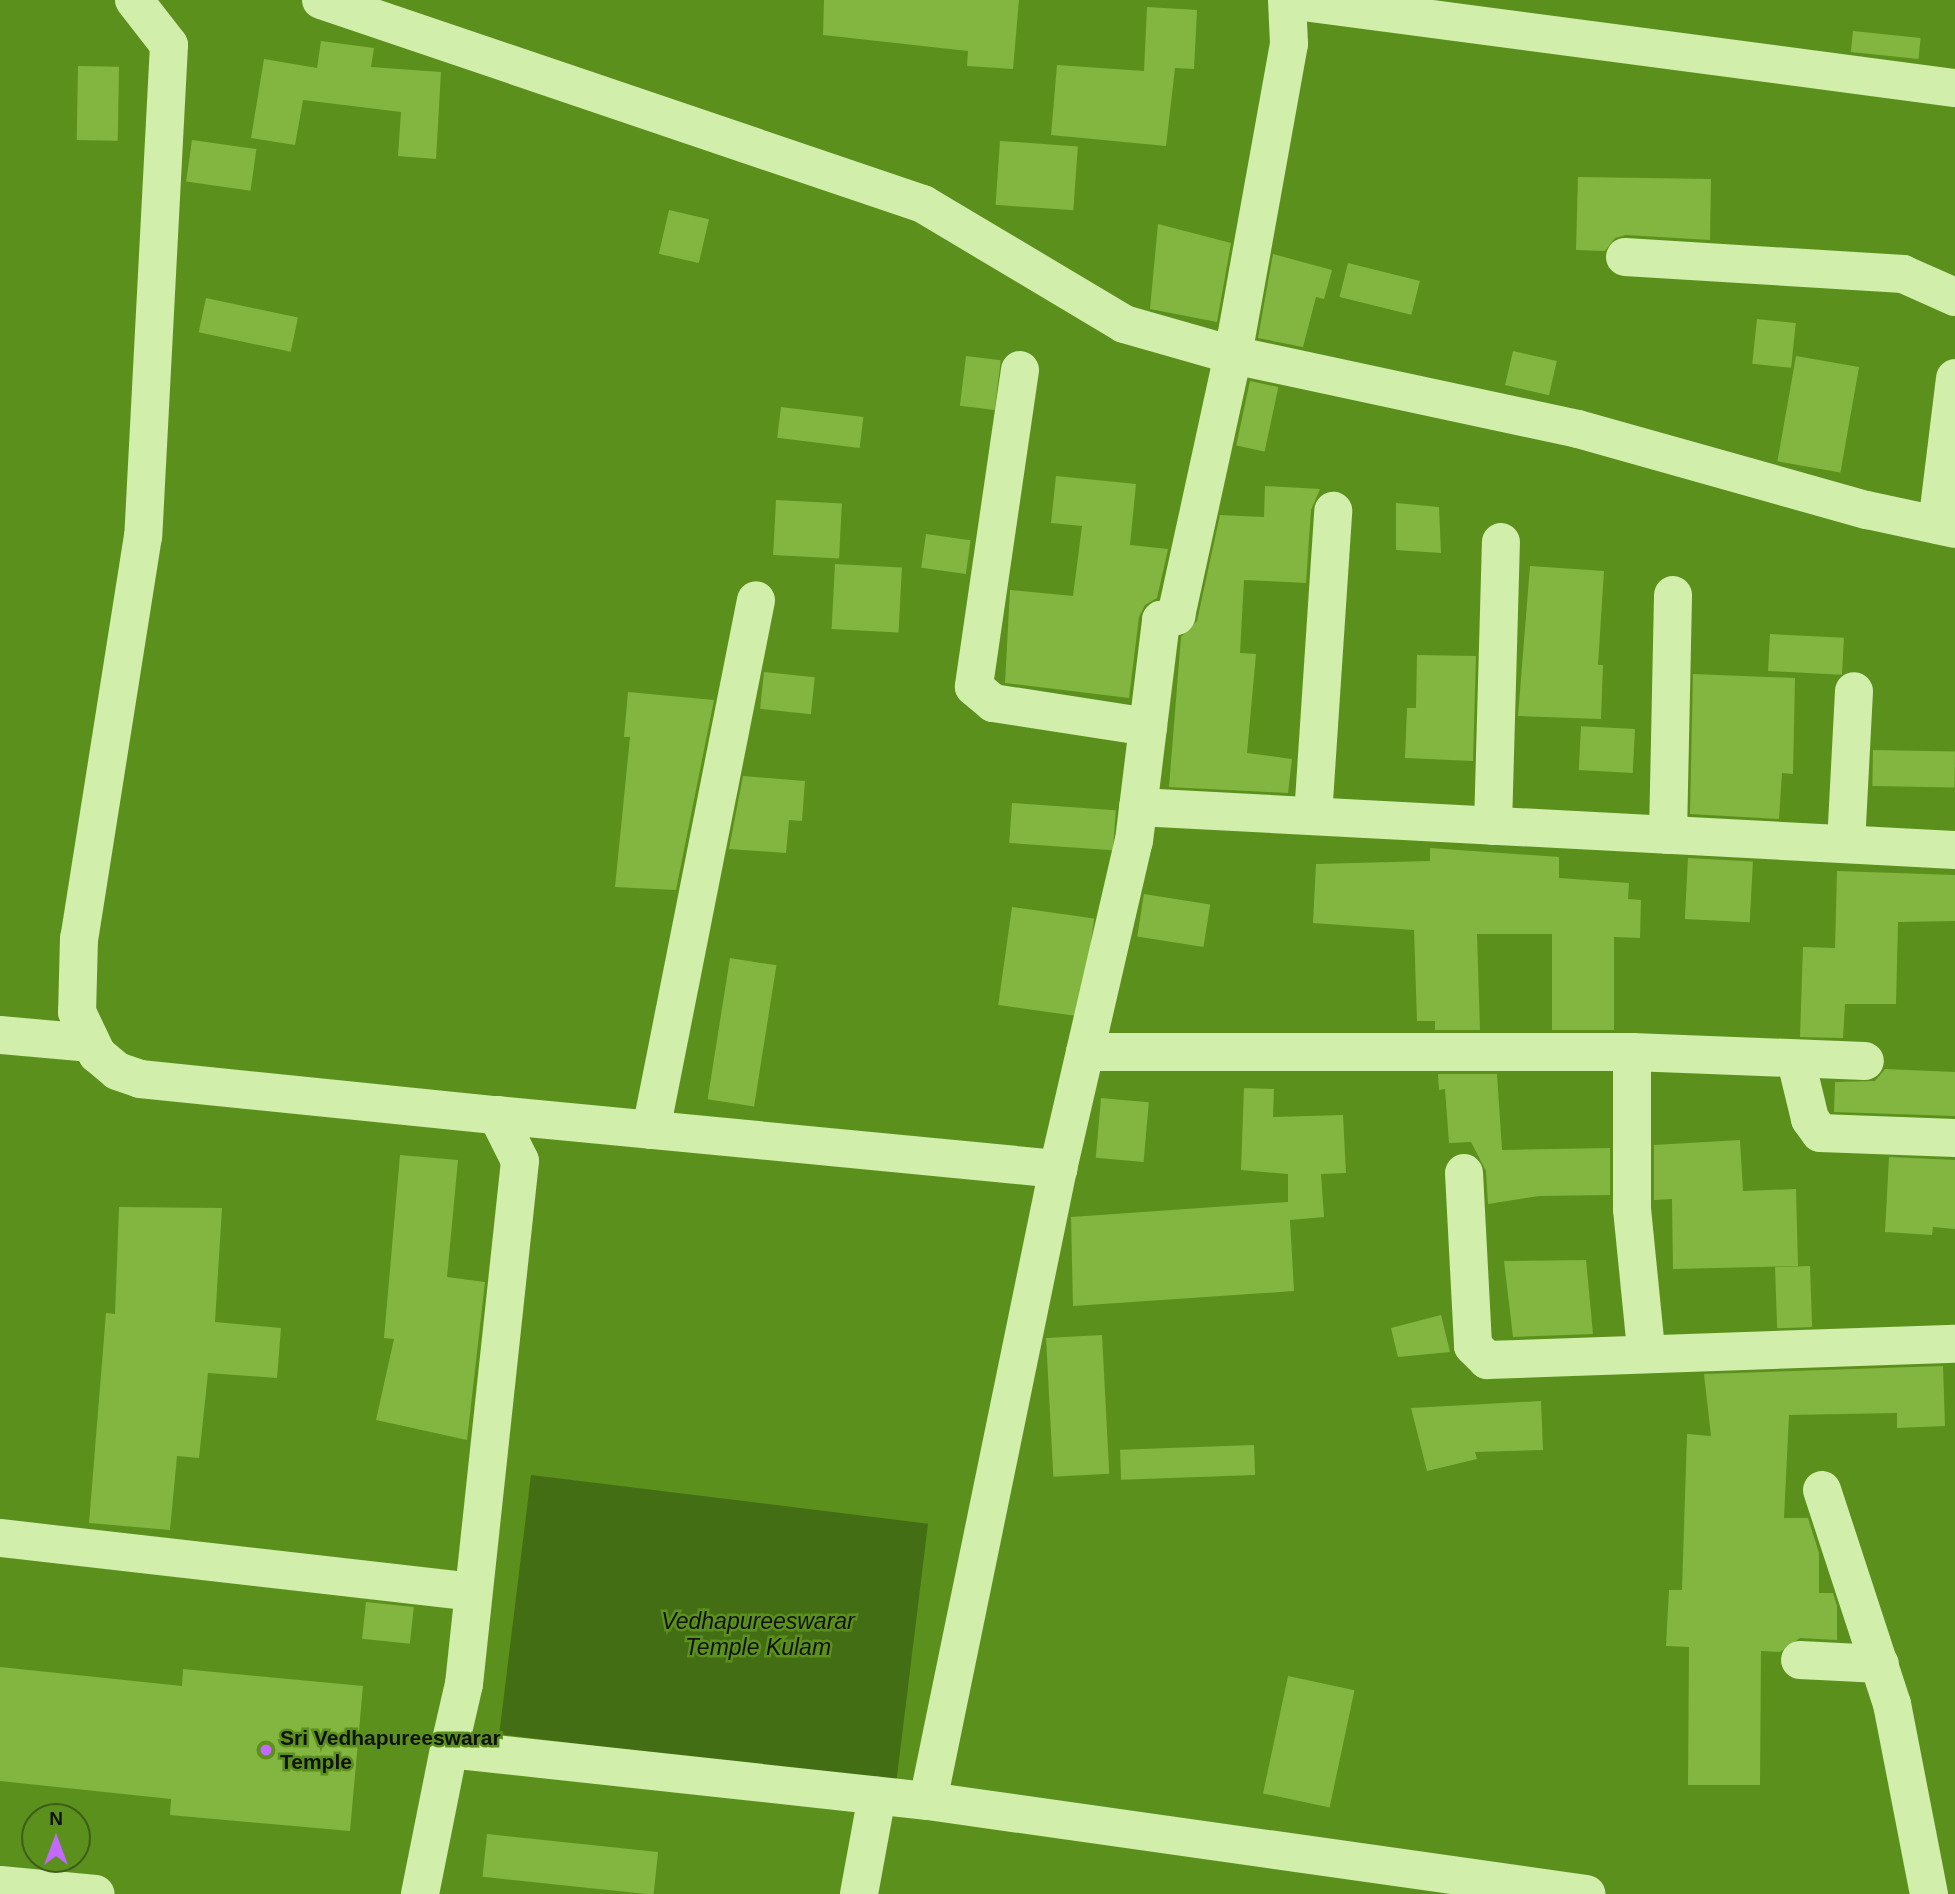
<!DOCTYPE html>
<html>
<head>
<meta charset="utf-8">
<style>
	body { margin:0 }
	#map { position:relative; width:1955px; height:1894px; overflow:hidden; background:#5b901c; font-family:Arial,sans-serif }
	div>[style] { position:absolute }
	.water>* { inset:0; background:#446e13; transform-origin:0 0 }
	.building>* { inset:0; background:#82b640; transform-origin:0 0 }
	.minor>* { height:38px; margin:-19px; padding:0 19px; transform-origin:19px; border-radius:19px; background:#d1eeab }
	.dots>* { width:19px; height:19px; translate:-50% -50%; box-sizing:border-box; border:4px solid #5b901c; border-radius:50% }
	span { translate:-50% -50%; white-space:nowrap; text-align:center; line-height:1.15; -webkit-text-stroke:5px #5b901c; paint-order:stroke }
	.poi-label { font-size:21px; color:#111; font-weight:700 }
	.left { translate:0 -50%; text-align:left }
	.water-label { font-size:23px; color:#111; font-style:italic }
	.north { position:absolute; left:21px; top:1803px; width:70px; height:70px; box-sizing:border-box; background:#5b901c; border:2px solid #3d5d18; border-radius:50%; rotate:0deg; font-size:19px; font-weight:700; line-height:28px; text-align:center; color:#111 }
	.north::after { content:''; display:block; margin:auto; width:24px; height:32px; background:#c369fe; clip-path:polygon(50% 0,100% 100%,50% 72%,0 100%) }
</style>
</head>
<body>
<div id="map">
	<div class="water">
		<i style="left:531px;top:1475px;width:400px;height:261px;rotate:7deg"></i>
	</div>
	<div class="building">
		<i style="clip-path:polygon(824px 0,1019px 0,1013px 69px,967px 66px,968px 51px,823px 35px)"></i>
		<i style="clip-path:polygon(1147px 7px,1197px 10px,1194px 69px,1175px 68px,1166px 146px,1051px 135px,1057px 65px,1144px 71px)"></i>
		<i style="left:1853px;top:31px;width:68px;height:21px;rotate:6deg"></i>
		<i style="clip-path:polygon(321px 41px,374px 48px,371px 67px,441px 72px,436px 159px,398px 156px,401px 112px,303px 100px,295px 145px,251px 138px,264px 59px,317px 68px)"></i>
		<i style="left:78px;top:66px;width:41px;height:74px;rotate:1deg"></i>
		<i style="left:192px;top:140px;width:65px;height:42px;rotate:8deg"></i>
		<i style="left:1000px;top:141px;width:78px;height:64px;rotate:4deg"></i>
		<i style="clip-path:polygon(1578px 177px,1711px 179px,1710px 240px,1626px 235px,1615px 238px,1605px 251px,1576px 250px)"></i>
		<i style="left:669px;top:210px;width:41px;height:45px;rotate:13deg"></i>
		<i style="clip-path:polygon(1158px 224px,1231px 243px,1217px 322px,1150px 309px)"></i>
		<i style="clip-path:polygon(1273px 254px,1332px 270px,1324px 299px,1316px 297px,1303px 347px,1258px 338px)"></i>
		<i style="left:1348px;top:263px;width:74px;height:35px;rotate:14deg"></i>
		<i style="left:206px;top:298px;width:94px;height:35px;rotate:12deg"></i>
		<i style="left:1757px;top:319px;width:39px;height:45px;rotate:6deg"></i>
		<i style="left:1513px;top:351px;width:45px;height:35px;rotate:13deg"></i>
		<i style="left:966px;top:356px;width:35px;height:50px;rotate:7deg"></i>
		<i style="left:1796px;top:356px;width:64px;height:107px;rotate:10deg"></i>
		<i style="left:1250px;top:381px;width:29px;height:66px;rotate:12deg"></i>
		<i style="left:781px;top:407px;width:83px;height:31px;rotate:7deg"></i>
		<i style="clip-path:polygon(1056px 476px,1136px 484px,1130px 545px,1168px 549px,1157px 598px,1145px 605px,1139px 617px,1129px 698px,1005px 683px,1010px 590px,1073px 596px,1082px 526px,1051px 523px)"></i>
		<i style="clip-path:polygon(1265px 486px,1320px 489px,1311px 510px,1306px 583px,1244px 580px,1240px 653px,1256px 654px,1247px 753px,1292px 759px,1288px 793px,1169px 787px,1181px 637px,1197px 621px,1220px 515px,1264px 517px)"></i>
		<i style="left:776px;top:500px;width:66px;height:55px;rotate:3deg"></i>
		<i style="clip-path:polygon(1396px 503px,1439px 507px,1441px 553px,1396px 550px)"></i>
		<i style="left:926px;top:534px;width:45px;height:34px;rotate:8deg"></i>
		<i style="left:835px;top:564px;width:67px;height:65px;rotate:3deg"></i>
		<i style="clip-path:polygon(1530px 566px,1604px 571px,1598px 665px,1603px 665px,1601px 719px,1518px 716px)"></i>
		<i style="left:1770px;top:634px;width:74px;height:37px;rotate:3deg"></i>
		<i style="clip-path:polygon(1417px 655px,1476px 656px,1473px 761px,1405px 758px,1407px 708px,1416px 708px)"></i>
		<i style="left:764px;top:672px;width:51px;height:37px;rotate:6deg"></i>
		<i style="clip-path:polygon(1693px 674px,1795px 678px,1793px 774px,1782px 773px,1779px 819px,1690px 814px)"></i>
		<i style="clip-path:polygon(628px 692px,714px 700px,676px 890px,615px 887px,630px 737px,624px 737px)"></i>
		<i style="left:1635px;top:729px;width:44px;height:54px;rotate:93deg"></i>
		<i style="left:1873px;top:750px;width:82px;height:36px;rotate:1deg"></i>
		<i style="clip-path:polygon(743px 776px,805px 781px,802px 821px,789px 820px,786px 853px,729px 849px)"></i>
		<i style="left:1012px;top:803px;width:104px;height:40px;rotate:4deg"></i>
		<i style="clip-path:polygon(1430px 848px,1559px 857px,1559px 878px,1629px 883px,1628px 899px,1641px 900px,1640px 938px,1614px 937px,1614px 1030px,1552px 1030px,1552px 934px,1477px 934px,1480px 1030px,1435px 1030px,1435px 1021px,1417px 1021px,1414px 930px,1313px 923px,1316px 864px,1430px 861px)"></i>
		<i style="left:1688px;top:858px;width:65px;height:61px;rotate:3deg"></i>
		<i style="clip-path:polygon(1837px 871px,1955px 875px,1955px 921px,1898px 922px,1896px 1004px,1845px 1004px,1843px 1038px,1800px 1037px,1803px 947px,1835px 948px)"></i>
		<i style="left:1144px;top:894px;width:67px;height:43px;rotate:9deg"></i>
		<i style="left:1012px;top:907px;width:83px;height:99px;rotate:8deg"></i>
		<i style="left:730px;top:958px;width:47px;height:143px;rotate:9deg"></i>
		<i style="clip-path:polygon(1885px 1069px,1955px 1072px,1955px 1116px,1834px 1112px,1835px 1082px,1875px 1081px)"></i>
		<i style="clip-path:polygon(1438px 1074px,1497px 1074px,1502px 1150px,1610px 1148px,1610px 1195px,1539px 1196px,1488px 1204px,1486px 1171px,1471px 1142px,1449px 1143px,1445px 1089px,1439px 1090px)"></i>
		<i style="clip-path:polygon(1244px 1088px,1274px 1089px,1273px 1117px,1343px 1115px,1346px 1173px,1321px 1174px,1324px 1217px,1290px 1220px,1294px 1291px,1073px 1306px,1071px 1217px,1288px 1202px,1288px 1174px,1241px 1170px)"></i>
		<i style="left:1101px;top:1098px;width:48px;height:60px;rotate:5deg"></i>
		<i style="clip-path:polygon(1740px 1140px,1743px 1191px,1796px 1189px,1798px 1266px,1673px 1269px,1672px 1199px,1654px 1200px,1654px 1145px)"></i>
		<i style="clip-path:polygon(400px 1155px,458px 1160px,447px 1277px,485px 1282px,467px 1440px,376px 1420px,394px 1339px,384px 1338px)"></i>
		<i style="clip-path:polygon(1889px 1157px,1955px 1160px,1955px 1229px,1933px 1227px,1932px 1235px,1885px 1232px)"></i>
		<i style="clip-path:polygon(119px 1207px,222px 1208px,215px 1322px,281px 1328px,277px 1378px,208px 1373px,199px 1458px,177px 1456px,170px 1530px,89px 1523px,106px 1313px,115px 1314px)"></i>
		<i style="clip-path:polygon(1586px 1260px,1593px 1334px,1513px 1337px,1504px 1261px)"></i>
		<i style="left:1810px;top:1266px;width:61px;height:35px;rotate:88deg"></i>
		<i style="clip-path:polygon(1441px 1315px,1450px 1352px,1398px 1357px,1391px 1328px)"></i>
		<i style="left:1102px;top:1335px;width:139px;height:56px;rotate:87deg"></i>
		<i style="clip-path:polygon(1943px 1366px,1945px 1426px,1897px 1428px,1897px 1413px,1789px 1415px,1784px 1518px,1808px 1518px,1819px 1553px,1819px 1593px,1833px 1593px,1837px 1606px,1837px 1640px,1800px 1638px,1780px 1652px,1761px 1651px,1760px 1785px,1688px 1785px,1689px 1647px,1666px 1646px,1669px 1590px,1682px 1590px,1687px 1434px,1711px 1436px,1704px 1374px)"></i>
		<i style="clip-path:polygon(1541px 1401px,1543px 1450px,1475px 1452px,1477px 1459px,1427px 1471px,1411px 1408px)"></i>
		<i style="left:1254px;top:1445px;width:30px;height:134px;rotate:88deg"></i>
		<i style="left:366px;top:1602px;width:48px;height:37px;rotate:6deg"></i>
		<i style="clip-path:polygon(0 1667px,182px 1686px,183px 1669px,363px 1686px,350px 1831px,170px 1815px,171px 1799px,0 1781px)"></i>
		<i style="left:1288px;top:1676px;width:68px;height:120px;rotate:12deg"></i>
		<i style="left:487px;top:1834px;width:172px;height:43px;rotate:6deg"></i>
	</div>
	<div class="minor">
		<i style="left:134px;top:0;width:57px;rotate:52.1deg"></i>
		<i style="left:169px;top:45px;width:492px;rotate:93deg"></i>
		<i style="left:143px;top:536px;width:407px;rotate:99deg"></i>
		<i style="left:79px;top:938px;width:74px;rotate:91.5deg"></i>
		<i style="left:77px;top:1012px;width:47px;rotate:64.5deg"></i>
		<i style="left:97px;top:1054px;width:26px;rotate:40deg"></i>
		<i style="left:117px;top:1071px;width:24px;rotate:19deg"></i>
		<i style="left:140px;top:1079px;width:359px;rotate:5.8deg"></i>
		<i style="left:497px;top:1115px;width:51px;rotate:63.4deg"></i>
		<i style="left:520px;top:1161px;width:526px;rotate:96.11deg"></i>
		<i style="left:464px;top:1684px;width:67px;rotate:103deg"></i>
		<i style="left:449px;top:1749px;width:482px;rotate:6.2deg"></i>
		<i style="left:928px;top:1801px;width:665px;rotate:8.04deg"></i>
		<i style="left:321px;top:0;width:636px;rotate:18.72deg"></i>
		<i style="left:923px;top:204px;width:234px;rotate:30.8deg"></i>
		<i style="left:1124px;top:324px;width:113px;rotate:15.9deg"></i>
		<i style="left:1233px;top:355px;width:353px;rotate:12.1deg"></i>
		<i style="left:1578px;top:429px;width:300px;rotate:15.7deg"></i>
		<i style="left:1867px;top:510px;width:90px;rotate:12.2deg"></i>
		<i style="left:1288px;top:0;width:673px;rotate:7.52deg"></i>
		<i style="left:1625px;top:257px;width:279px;rotate:3.5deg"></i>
		<i style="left:1903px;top:274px;width:57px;rotate:23.9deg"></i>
		<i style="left:1020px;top:370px;width:320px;rotate:98.3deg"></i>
		<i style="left:974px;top:687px;width:25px;rotate:40deg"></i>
		<i style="left:993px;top:703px;width:157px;rotate:8.8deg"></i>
		<i style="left:1937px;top:525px;width:148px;rotate:-83deg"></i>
		<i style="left:1138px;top:807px;width:818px;rotate:3.01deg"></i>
		<i style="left:1313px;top:816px;width:306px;rotate:-86.2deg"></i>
		<i style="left:1493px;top:826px;width:284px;rotate:-88.4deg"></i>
		<i style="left:1668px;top:835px;width:240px;rotate:-88.8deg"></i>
		<i style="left:1846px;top:844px;width:153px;rotate:-87deg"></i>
		<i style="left:0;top:1035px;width:89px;rotate:5.1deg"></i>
		<i style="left:1085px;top:1052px;width:547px"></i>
		<i style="left:1632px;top:1052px;width:233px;rotate:2.2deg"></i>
		<i style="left:1632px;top:1052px;width:157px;rotate:90deg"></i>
		<i style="left:1632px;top:1209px;width:142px;rotate:84.3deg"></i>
		<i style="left:1796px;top:1061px;width:60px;rotate:76.4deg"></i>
		<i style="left:1810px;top:1119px;width:17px;rotate:54deg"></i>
		<i style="left:1820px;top:1133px;width:135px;rotate:2.1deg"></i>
		<i style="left:497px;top:1115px;width:564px;rotate:5.5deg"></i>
		<i style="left:651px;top:1130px;width:540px;rotate:-78.79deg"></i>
		<i style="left:1464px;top:1173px;width:173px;rotate:87deg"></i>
		<i style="left:1473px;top:1346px;width:20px;rotate:45deg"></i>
		<i style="left:1487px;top:1360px;width:468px;rotate:-2deg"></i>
		<i style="left:1822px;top:1490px;width:225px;rotate:71.9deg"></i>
		<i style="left:1892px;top:1704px;width:194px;rotate:79deg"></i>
		<i style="left:0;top:1538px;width:476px;rotate:6.5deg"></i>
		<i style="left:1800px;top:1660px;width:80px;rotate:2.9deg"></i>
		<i style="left:928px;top:1801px;width:645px;rotate:-78.38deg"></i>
		<i style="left:1058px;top:1169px;width:337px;rotate:-77deg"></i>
		<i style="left:1134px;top:841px;width:223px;rotate:-83deg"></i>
		<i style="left:1161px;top:620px;width:16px;rotate:-15deg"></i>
		<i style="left:1176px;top:616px;width:267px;rotate:-77.7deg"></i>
		<i style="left:1233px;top:355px;width:316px;rotate:-79.8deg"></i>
		<i style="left:1289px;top:44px;width:44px;rotate:-92.6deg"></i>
		<i style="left:0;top:1885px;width:96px;rotate:5.4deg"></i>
		<i style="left:420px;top:1894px;width:148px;rotate:-78.7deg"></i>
		<i style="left:859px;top:1894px;width:100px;rotate:-79.6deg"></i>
	</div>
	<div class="dots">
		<i style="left:266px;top:1750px;background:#c369fe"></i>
	</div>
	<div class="poi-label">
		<span class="left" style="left:280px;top:1750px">Sri Vedhapureeswarar<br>Temple</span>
	</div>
	<div class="water-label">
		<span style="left:758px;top:1634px">Vedhapureeswarar<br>Temple Kulam</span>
	</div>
	<div class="north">N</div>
</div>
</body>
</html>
